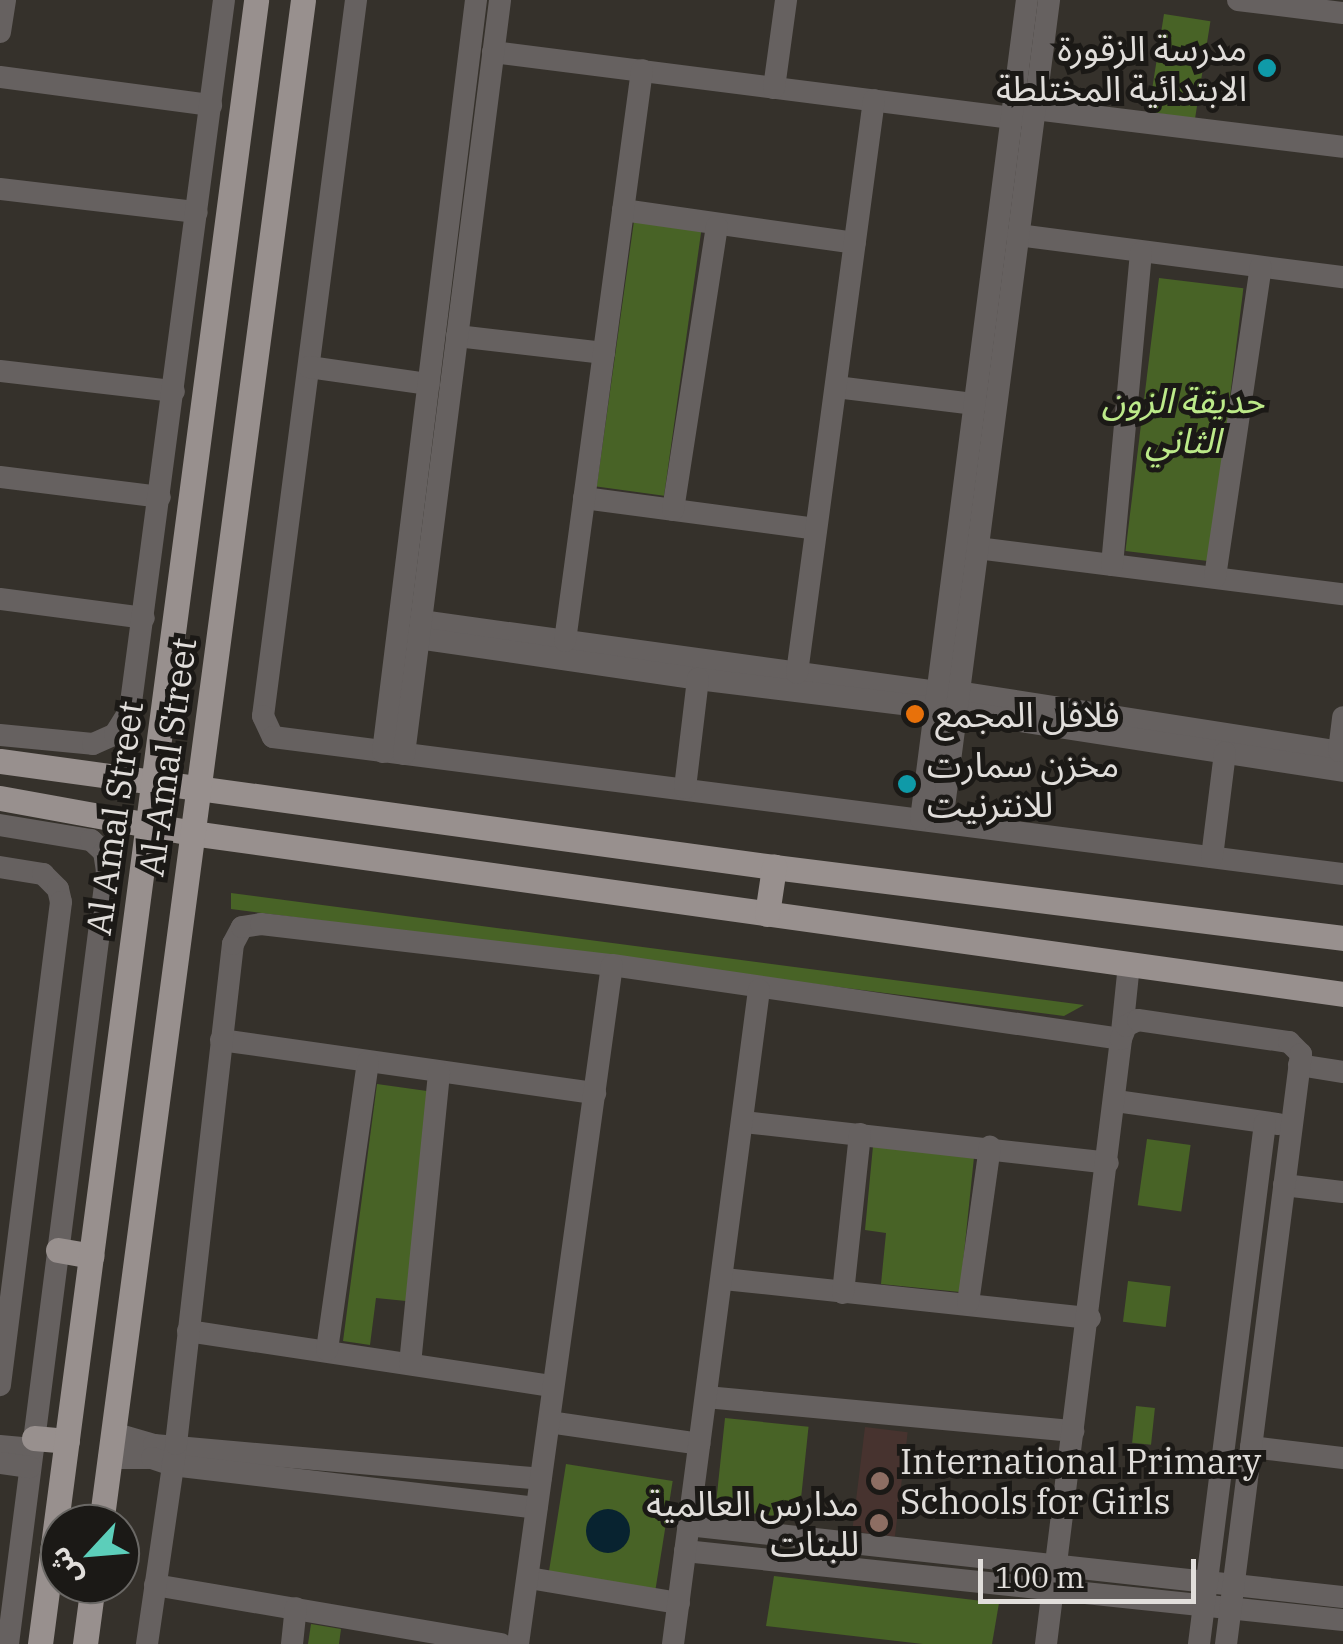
<!DOCTYPE html>
<html>
<head>
<meta charset="utf-8">
<style>
	body { margin:0 }
	#map { position:relative; width:1343px; height:1644px; overflow:hidden; background:#35312b; font-family:"IBM Plex Serif","Noto Sans Arabic",serif }
	div>[style] { position:absolute }
	.education>* { inset:0; background:#47332f; transform-origin:0 0 }
	.green>* { inset:0; background:#486326; transform-origin:0 0 }
	.water>* { inset:0; background:#082330 }
	.round { border-radius:50% }
	.minor>* { height:22px; margin:-11px; padding:0 11px; transform-origin:11px; border-radius:11px; background:#666160 }
	.major>* { height:25px; margin:-12.5px; padding:0 12.5px; transform-origin:12.5px; border-radius:12.5px; background:#98908e }
	.dots>* { width:28px; height:28px; translate:-50% -50%; box-sizing:border-box; border:5px solid #1b1916; border-radius:50% }
	span { translate:-50% -50%; white-space:nowrap; text-align:center; line-height:1.15; -webkit-text-stroke:10px #1b1916; paint-order:stroke }
	.poi-label { font-size:35px; color:#e1dedb }
	.right { translate:-100% -50%; text-align:right }
	.left { translate:0 -50%; text-align:left }
	.park-label { font-size:35px; color:#bcea89; font-style:italic }
	.street-label { font-size:35px; color:#e1dedb }
	.north { position:absolute; left:40px; top:1504px; width:100px; height:100px; box-sizing:border-box; background:#1b1916; border:2px solid #6a6865; border-radius:50%; rotate:244deg; font-size:28px; font-weight:700; line-height:40px; text-align:center; color:#e1dedb }
	.north::after { content:''; display:block; margin:auto; width:35px; height:45px; background:#5cceba; clip-path:polygon(50% 0,100% 100%,50% 72%,0 100%) }
	.scale { position:absolute; left:978px; top:1559px; width:218px; height:45px; box-sizing:border-box; border:5px solid #e1dedb; border-top:0; padding-left:12px; font-size:30px; line-height:35px; white-space:nowrap; color:#e1dedb; -webkit-text-stroke:8px #1b1916; paint-order:stroke }
</style>
</head>
<body>
<div id="map">
	<div class="education">
		<i style="left:865px;top:1427px;width:43px;height:105px;rotate:7deg"></i>
	</div>
	<div class="green">
		<i style="left:1164px;top:14px;width:47px;height:99px;rotate:9deg"></i>
		<i style="left:634px;top:221px;width:68px;height:268px;rotate:8deg"></i>
		<i style="left:1159px;top:278px;width:85px;height:275px;rotate:7deg"></i>
		<i style="clip-path:polygon(231px 893px,1084px 1005px,1064px 1016px,231px 909px)"></i>
		<i style="clip-path:polygon(377px 1084px,434px 1092px,406px 1301px,376px 1298px,370px 1345px,343px 1341px)"></i>
		<i style="left:1147px;top:1139px;width:44px;height:67px;rotate:8deg"></i>
		<i style="clip-path:polygon(873px 1146px,974px 1157px,960px 1292px,881px 1284px,886px 1233px,865px 1230px)"></i>
		<i style="left:1128px;top:1281px;width:43px;height:41px;rotate:7deg"></i>
		<i style="left:1136px;top:1406px;width:19px;height:37px;rotate:6deg"></i>
		<i style="left:725px;top:1418px;width:84px;height:92px;rotate:6deg"></i>
		<i style="left:566px;top:1464px;width:108px;height:114px;rotate:9deg"></i>
		<i style="clip-path:polygon(774px 1576px,999px 1603px,992px 1644px,923px 1644px,766px 1626px)"></i>
		<i style="clip-path:polygon(311px 1624px,341px 1629px,339px 1644px,308px 1644px)"></i>
	</div>
	<div class="water">
		<i class="round" style="left:586px;top:1509px;width:44px;height:44px"></i>
	</div>
	<div class="minor">
		<i style="left:356px;top:0;width:722px;rotate:97.4deg"></i>
		<i style="left:263px;top:716px;width:23px;rotate:65deg"></i>
		<i style="left:273px;top:737px;width:1079px;rotate:7.3deg"></i>
		<i style="left:1238px;top:0;width:106px;rotate:7.1deg"></i>
		<i style="left:0;top:32px;width:32px;rotate:-81deg"></i>
		<i style="left:493px;top:52px;width:523px;rotate:7.25deg"></i>
		<i style="left:1012px;top:118px;width:25px;rotate:-21deg"></i>
		<i style="left:1035px;top:109px;width:310px;rotate:7deg"></i>
		<i style="left:0;top:77px;width:213px;rotate:7.6deg"></i>
		<i style="left:774px;top:88px;width:89px;rotate:-82.2deg"></i>
		<i style="left:0;top:189px;width:198px;rotate:6.7deg"></i>
		<i style="left:623px;top:210px;width:234px;rotate:8.1deg"></i>
		<i style="left:1018px;top:235px;width:328px;rotate:7.4deg"></i>
		<i style="left:457px;top:336px;width:148px;rotate:6.6deg"></i>
		<i style="left:309px;top:367px;width:121px;rotate:8.1deg"></i>
		<i style="left:0;top:371px;width:175px;rotate:6.6deg"></i>
		<i style="left:836px;top:387px;width:140px;rotate:7deg"></i>
		<i style="left:0;top:477px;width:161px;rotate:7.1deg"></i>
		<i style="left:584px;top:498px;width:234px;rotate:7.6deg"></i>
		<i style="left:673px;top:510px;width:287px;rotate:-81.2deg"></i>
		<i style="left:977px;top:548px;width:369px;rotate:7.2deg"></i>
		<i style="left:1112px;top:565px;width:314px;rotate:-84.7deg"></i>
		<i style="left:1215px;top:577px;width:313px;rotate:-81.6deg"></i>
		<i style="left:0;top:599px;width:145px;rotate:7.5deg"></i>
		<i style="left:421px;top:621px;width:521px;rotate:7.83deg"></i>
		<i style="left:418px;top:638px;width:283px;rotate:8.3deg"></i>
		<i style="left:698px;top:679px;width:239px;rotate:7deg"></i>
		<i style="left:565px;top:641px;width:576px;rotate:-82.32deg"></i>
		<i style="left:797px;top:673px;width:578px;rotate:-82.35deg"></i>
		<i style="left:958px;top:692px;width:390px;rotate:8.9deg"></i>
		<i style="left:956px;top:711px;width:392px;rotate:8.8deg"></i>
		<i style="left:0;top:735px;width:93px;rotate:5.5deg"></i>
		<i style="left:93px;top:744px;width:24px;rotate:-24deg"></i>
		<i style="left:115px;top:734px;width:28px;rotate:-58deg"></i>
		<i style="left:130px;top:710px;width:716px;rotate:-82.46deg"></i>
		<i style="left:1339px;top:751px;width:34px;rotate:-83deg"></i>
		<i style="left:383px;top:752px;width:758px;rotate:-82.95deg"></i>
		<i style="left:404px;top:754px;width:760px;rotate:-82.74deg"></i>
		<i style="left:685px;top:788px;width:110px;rotate:-83.2deg"></i>
		<i style="left:921px;top:819px;width:826px;rotate:-82.63deg"></i>
		<i style="left:942px;top:822px;width:829px;rotate:-82.58deg"></i>
		<i style="left:0;top:825px;width:92px;rotate:9.4deg"></i>
		<i style="left:91px;top:840px;width:18px;rotate:43deg"></i>
		<i style="left:104px;top:852px;width:18px;rotate:81deg"></i>
		<i style="left:107px;top:870px;width:780px;rotate:97.29deg"></i>
		<i style="left:1212px;top:857px;width:105px;rotate:-82.9deg"></i>
		<i style="left:0;top:867px;width:44px;rotate:9.2deg"></i>
		<i style="left:43px;top:874px;width:21px;rotate:45deg"></i>
		<i style="left:58px;top:889px;width:13px;rotate:77deg"></i>
		<i style="left:61px;top:902px;width:487px;rotate:97.2deg"></i>
		<i style="left:1122px;top:1032px;width:68px;rotate:-84.1deg"></i>
		<i style="left:221px;top:1040px;width:378px;rotate:8.1deg"></i>
		<i style="left:1299px;top:1065px;width:45px;rotate:9deg"></i>
		<i style="left:1116px;top:1101px;width:164px;rotate:8.1deg"></i>
		<i style="left:744px;top:1122px;width:366px;rotate:6.4deg"></i>
		<i style="left:1284px;top:1185px;width:59px;rotate:6.8deg"></i>
		<i style="left:724px;top:1279px;width:368px;rotate:6.1deg"></i>
		<i style="left:843px;top:1293px;width:160px;rotate:-83.9deg"></i>
		<i style="left:968px;top:1303px;width:158px;rotate:-82deg"></i>
		<i style="left:188px;top:1331px;width:368px;rotate:8.6deg"></i>
		<i style="left:327px;top:1350px;width:291px;rotate:-81.9deg"></i>
		<i style="left:410px;top:1364px;width:293px;rotate:-84.3deg"></i>
		<i style="left:706px;top:1397px;width:369px;rotate:5.3deg"></i>
		<i style="left:549px;top:1422px;width:152px;rotate:8.3deg"></i>
		<i style="left:113px;top:1433px;width:43px;rotate:16.3deg"></i>
		<i style="left:154px;top:1445px;width:388px;rotate:5deg"></i>
		<i style="left:0;top:1446px;width:33px;rotate:5deg"></i>
		<i style="left:1251px;top:1447px;width:93px;rotate:6.8deg"></i>
		<i style="left:109px;top:1458px;width:43px"></i>
		<i style="left:152px;top:1458px;width:21px;rotate:19deg"></i>
		<i style="left:172px;top:1465px;width:367px;rotate:6.7deg"></i>
		<i style="left:0;top:1463px;width:30px;rotate:8deg"></i>
		<i style="left:688px;top:1525px;width:659px;rotate:6.27deg"></i>
		<i style="left:685px;top:1551px;width:662px;rotate:5.99deg"></i>
		<i style="left:529px;top:1578px;width:152px;rotate:9.5deg"></i>
		<i style="left:155px;top:1585px;width:351px;rotate:9.7deg"></i>
		<i style="left:147px;top:1644px;width:202px;rotate:-81.7deg"></i>
		<i style="left:176px;top:1444px;width:503px;rotate:-83.5deg"></i>
		<i style="left:233px;top:944px;width:19px;rotate:-62deg"></i>
		<i style="left:242px;top:927px;width:19px;rotate:-9deg"></i>
		<i style="left:261px;top:924px;width:353px;rotate:6.7deg"></i>
		<i style="left:612px;top:965px;width:514px;rotate:8.27deg"></i>
		<i style="left:292px;top:1644px;width:36px;rotate:-84deg"></i>
		<i style="left:518px;top:1644px;width:685px;rotate:-82.12deg"></i>
		<i style="left:673px;top:1644px;width:660px;rotate:-82.51deg"></i>
		<i style="left:1046px;top:1644px;width:610px;rotate:-82.93deg"></i>
		<i style="left:1121px;top:1039px;width:14px;rotate:-69deg"></i>
		<i style="left:1126px;top:1026px;width:13px;rotate:-27deg"></i>
		<i style="left:1138px;top:1020px;width:153px;rotate:8.3deg"></i>
		<i style="left:1289px;top:1042px;width:17px;rotate:45deg"></i>
		<i style="left:1301px;top:1054px;width:595px;rotate:97.24deg"></i>
		<i style="left:1199px;top:1644px;width:525px;rotate:-82.78deg"></i>
	</div>
	<div class="major">
		<i style="left:0;top:761px;width:781px;rotate:7.8deg"></i>
		<i style="left:774px;top:867px;width:573px;rotate:7.11deg"></i>
		<i style="left:0;top:798px;width:195px;rotate:10.3deg"></i>
		<i style="left:192px;top:833px;width:1162px;rotate:7.96deg"></i>
		<i style="left:767px;top:914px;width:48px;rotate:-81.5deg"></i>
		<i style="left:58px;top:1250px;width:34px;rotate:10deg"></i>
		<i style="left:34px;top:1438px;width:33px;rotate:5deg"></i>
		<i style="left:101px;top:1524px;width:1537px;rotate:-82.45deg"></i>
		<i style="left:40px;top:1644px;width:1658px;rotate:-82.51deg"></i>
		<i style="left:85px;top:1644px;width:61px;rotate:-82.4deg"></i>
	</div>
	<div class="dots">
		<i style="left:1267px;top:68px;background:#0f9aa8"></i>
		<i style="left:915px;top:714px;background:#e8710a"></i>
		<i style="left:907px;top:784px;background:#0f9aa8"></i>
		<i style="left:880px;top:1481px;background:#8d6e63"></i>
		<i style="left:879px;top:1523px;background:#8d6e63"></i>
	</div>
	<div class="poi-label">
		<span class="right" style="left:1247px;top:68px">مدرسة الزقورة<br>الابتدائية المختلطة</span>
		<span class="left" style="left:935px;top:714px">فلافل المجمع</span>
		<span class="left" style="left:927px;top:784px">مخزن سمارت<br>للانترنيت</span>
		<span class="left" style="left:900px;top:1481px">International Primary<br>Schools for Girls</span>
		<span class="right" style="left:859px;top:1523px">مدارس العالمية<br>للبنات</span>
	</div>
	<div class="park-label">
		<span style="left:1183px;top:420px">حديقة الزون<br>الثاني</span>
	</div>
	<div class="street-label">
		<span style="left:167px;top:757px;rotate:-82deg">Al-Amal Street</span>
		<span style="left:114px;top:818px;rotate:-82deg">Al Amal Street</span>
	</div>
	<div class="north">ش</div>
	<div class="scale">100 m</div>
</div>
</body>
</html>
